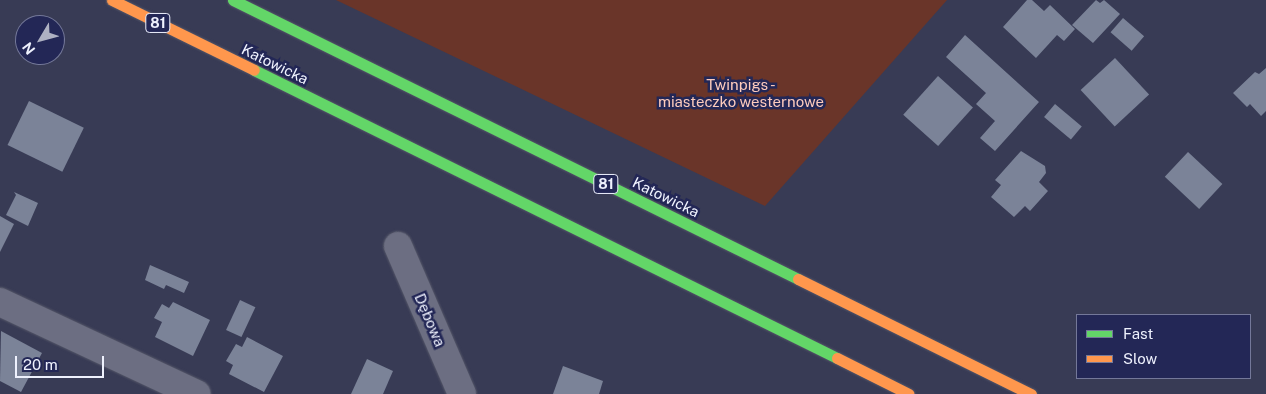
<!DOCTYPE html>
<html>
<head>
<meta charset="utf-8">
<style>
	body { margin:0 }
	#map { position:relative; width:1266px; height:394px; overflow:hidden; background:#383b55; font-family:"Public Sans",sans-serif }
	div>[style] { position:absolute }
	.green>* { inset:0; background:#6a3529 }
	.building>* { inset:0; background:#7b8398; transform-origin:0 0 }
	.roads { filter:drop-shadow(0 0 1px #545668) drop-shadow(0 0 1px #545668) }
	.street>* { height:28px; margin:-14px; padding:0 14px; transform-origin:14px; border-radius:14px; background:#6c6e82 }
	.fast>* { height:11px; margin:-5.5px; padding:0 5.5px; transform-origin:5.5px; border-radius:5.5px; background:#63d668 }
	.slow>* { height:11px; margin:-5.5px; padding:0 5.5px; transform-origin:5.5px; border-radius:5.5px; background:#ff974d }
	span { translate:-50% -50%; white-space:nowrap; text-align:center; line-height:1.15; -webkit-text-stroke:5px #232756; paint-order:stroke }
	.shield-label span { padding:1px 4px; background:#232756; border:1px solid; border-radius:4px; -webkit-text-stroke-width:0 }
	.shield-label { font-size:14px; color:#eef1fd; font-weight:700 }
	.street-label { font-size:15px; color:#eef1fd }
	.park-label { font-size:15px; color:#feccbd }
	.legend { position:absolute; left:1076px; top:314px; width:175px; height:65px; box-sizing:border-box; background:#232756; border:1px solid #747899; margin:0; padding:6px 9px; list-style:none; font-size:15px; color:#eef1fd }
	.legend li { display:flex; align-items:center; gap:10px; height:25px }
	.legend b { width:25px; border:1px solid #747899 }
	.north { position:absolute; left:15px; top:15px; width:50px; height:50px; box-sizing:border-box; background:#232756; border:1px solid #747899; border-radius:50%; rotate:233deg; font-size:14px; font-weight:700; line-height:20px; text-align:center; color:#eef1fd }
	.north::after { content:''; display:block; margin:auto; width:18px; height:22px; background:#aeb1c2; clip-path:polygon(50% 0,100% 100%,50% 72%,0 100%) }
	.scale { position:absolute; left:15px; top:356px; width:89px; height:22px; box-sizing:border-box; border:2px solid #eef1fd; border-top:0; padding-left:6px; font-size:15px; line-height:18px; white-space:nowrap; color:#eef1fd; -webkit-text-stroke:4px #232756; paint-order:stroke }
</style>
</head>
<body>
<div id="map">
	<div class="green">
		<i style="clip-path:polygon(336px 0,947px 0,765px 206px)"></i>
	</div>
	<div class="building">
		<i style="clip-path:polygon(1027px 0,1032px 0,1044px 11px,1050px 5px,1075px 29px,1064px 41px,1057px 35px,1036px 58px,1003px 27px)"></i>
		<i style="clip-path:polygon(1096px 0,1100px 3px,1104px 0,1120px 14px,1093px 43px,1072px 25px)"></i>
		<i style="left:1123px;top:18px;width:28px;height:19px;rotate:41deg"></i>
		<i style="clip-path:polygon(965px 35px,1039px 102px,995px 151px,980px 138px,995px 121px,976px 104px,986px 93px,946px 57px)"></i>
		<i style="left:1115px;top:58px;width:50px;height:47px;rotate:47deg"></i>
		<i style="clip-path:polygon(1266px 68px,1266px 111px,1261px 116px,1250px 104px,1247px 107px,1233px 93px,1255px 72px,1259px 74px)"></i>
		<i style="left:938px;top:76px;width:47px;height:52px;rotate:42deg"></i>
		<i style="left:29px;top:101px;width:61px;height:49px;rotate:26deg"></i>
		<i style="left:1055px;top:104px;width:35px;height:17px;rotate:40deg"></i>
		<i style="clip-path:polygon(1021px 151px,1045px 166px,1046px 173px,1039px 182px,1048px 191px,1030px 211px,1025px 206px,1014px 217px,991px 197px,1001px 185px,995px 180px)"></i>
		<i style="left:1188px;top:152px;width:47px;height:34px;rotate:43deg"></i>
		<i style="clip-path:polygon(14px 192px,38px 203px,28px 226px,6px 215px,16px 195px)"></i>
		<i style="clip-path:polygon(0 216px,14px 224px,0 252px)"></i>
		<i style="clip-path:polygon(150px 265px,189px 282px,184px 293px,166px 285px,164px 289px,145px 280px)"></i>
		<i style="left:240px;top:300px;width:17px;height:33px;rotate:25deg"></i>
		<i style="clip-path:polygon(173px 302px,210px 320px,193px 356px,155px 337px,162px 322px,154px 318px,162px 304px,169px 308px)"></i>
		<i style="clip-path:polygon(1px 331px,42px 353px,21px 392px,0 381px)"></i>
		<i style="clip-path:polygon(247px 337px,283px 356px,264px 392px,229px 374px,233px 365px,226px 361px,236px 344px,242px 347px)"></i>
		<i style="clip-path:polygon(367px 359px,393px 371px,383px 394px,351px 394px)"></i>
		<i style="clip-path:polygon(563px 366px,603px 381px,599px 394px,553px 394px)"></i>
	</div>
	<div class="roads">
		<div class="street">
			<i style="left:398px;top:246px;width:161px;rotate:66.6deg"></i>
			<i style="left:0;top:302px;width:217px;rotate:25.1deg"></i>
		</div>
		<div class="fast">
			<i style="left:233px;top:0;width:630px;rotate:26.28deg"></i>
			<i style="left:254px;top:70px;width:650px;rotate:26.29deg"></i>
		</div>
		<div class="slow">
			<i style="left:112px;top:0;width:158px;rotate:26.2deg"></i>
			<i style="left:798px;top:279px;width:260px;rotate:26.3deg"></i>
			<i style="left:837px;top:358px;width:80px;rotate:26.6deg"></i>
		</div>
	</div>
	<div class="shield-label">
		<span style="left:158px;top:23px">81</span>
		<span style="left:606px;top:184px">81</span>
	</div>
	<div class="street-label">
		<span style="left:275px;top:64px;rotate:26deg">Katowicka</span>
		<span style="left:666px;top:197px;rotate:26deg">Katowicka</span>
		<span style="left:430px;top:320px;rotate:67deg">Dębowa</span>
	</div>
	<div class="park-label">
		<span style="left:741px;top:93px">Twinpigs -<br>miasteczko westernowe</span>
	</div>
	<ul class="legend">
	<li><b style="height:6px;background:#63d668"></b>Fast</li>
	<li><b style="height:6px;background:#ff974d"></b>Slow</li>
	</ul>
	<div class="north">N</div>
	<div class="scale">20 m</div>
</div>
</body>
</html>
